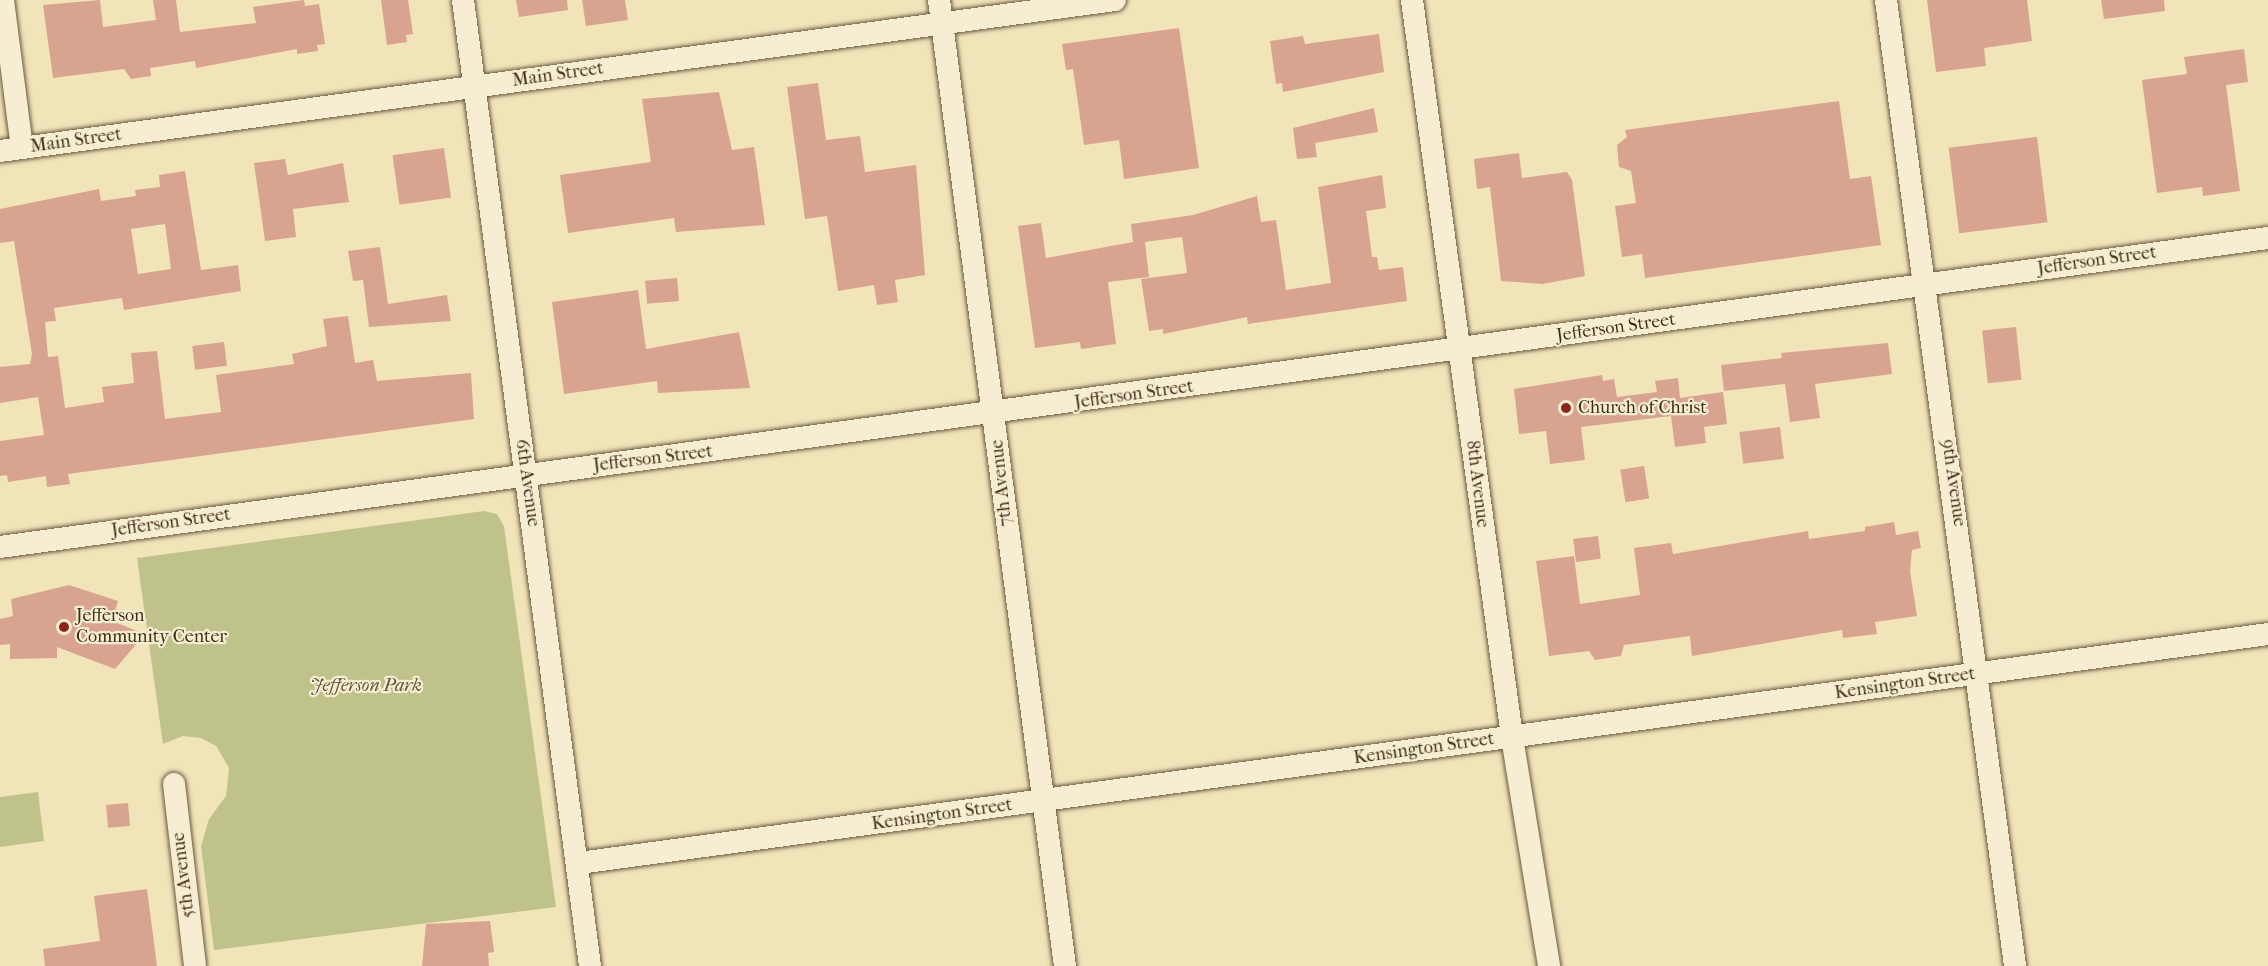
<!DOCTYPE html>
<html>
<head>
<meta charset="utf-8">
<style>
	body { margin:0 }
	#map { position:relative; width:2268px; height:966px; overflow:hidden; background:#f1e4b9; font-family:"IM FELL French Canon",serif }
	div>[style] { position:absolute }
	.green>* { inset:0; background:#c0c28b }
	.building>* { inset:0; background:#d9a48f; transform-origin:0 0 }
	.roads { filter:drop-shadow(0 0 2px #6a593f) drop-shadow(0 0 2px #6a593f) }
	.street>* { height:22px; margin:-11px; padding:0 11px; transform-origin:11px; border-radius:11px; background:#f6edd2 }
	.dots>* { width:16px; height:16px; translate:-50% -50%; box-sizing:border-box; border:3px solid #f6edd2; border-radius:50% }
	span { translate:-50% -50%; white-space:nowrap; text-align:center; line-height:1.15; -webkit-text-stroke:4.5px #f6edd2; paint-order:stroke }
	.street-label { font-size:18px; color:#3d2b16 }
	.poi-label { font-size:18px; color:#3d2b16 }
	.left { translate:0 -50%; text-align:left }
	.park-label { font-size:18px; color:#5e5133; font-style:italic }
</style>
</head>
<body>
<div id="map">
	<div class="green">
		<i style="clip-path:polygon(484px 511px,497px 514px,504px 526px,556px 907px,214px 950px,201px 846px,209px 819px,226px 796px,229px 768px,216px 746px,201px 738px,183px 736px,163px 744px,137px 558px)"></i>
		<i style="clip-path:polygon(38px 792px,44px 841px,0 847px,0 797px)"></i>
	</div>
	<div class="building">
		<i style="clip-path:polygon(100px 0,103px 27px,156px 20px,153px 0,176px 0,180px 32px,256px 23px,253px 7px,304px 0,305px 6px,319px 4px,325px 44px,317px 45px,318px 51px,297px 54px,297px 49px,196px 68px,195px 61px,150px 68px,151px 76px,131px 79px,124px 69px,53px 78px,43px 5px)"></i>
		<i style="clip-path:polygon(381px 0,408px 0,413px 34px,406px 35px,407px 42px,387px 45px)"></i>
		<i style="clip-path:polygon(516px 0,567px 0,568px 10px,519px 17px)"></i>
		<i style="clip-path:polygon(582px 0,625px 0,628px 20px,586px 26px)"></i>
		<i style="clip-path:polygon(1927px 0,2027px 0,2032px 41px,1984px 48px,1986px 66px,1936px 72px)"></i>
		<i style="clip-path:polygon(2101px 0,2164px 0,2165px 11px,2104px 19px)"></i>
		<i style="clip-path:polygon(1179px 28px,1199px 168px,1124px 179px,1119px 140px,1084px 145px,1073px 69px,1066px 70px,1062px 44px)"></i>
		<i style="clip-path:polygon(1379px 34px,1384px 72px,1283px 92px,1282px 83px,1276px 84px,1270px 41px,1303px 36px,1305px 44px)"></i>
		<i style="clip-path:polygon(2244px 49px,2248px 82px,2226px 85px,2240px 191px,2203px 196px,2202px 187px,2157px 193px,2142px 80px,2187px 74px,2184px 57px)"></i>
		<i style="clip-path:polygon(818px 83px,826px 140px,860px 136px,865px 172px,916px 165px,925px 275px,895px 280px,898px 302px,877px 305px,874px 285px,838px 291px,827px 216px,805px 219px,787px 87px)"></i>
		<i style="clip-path:polygon(719px 92px,732px 150px,754px 147px,765px 225px,676px 232px,674px 218px,568px 233px,560px 175px,651px 162px,642px 99px)"></i>
		<i style="clip-path:polygon(1839px 101px,1850px 179px,1871px 176px,1881px 245px,1645px 278px,1642px 254px,1622px 257px,1615px 206px,1636px 203px,1631px 171px,1619px 167px,1617px 145px,1627px 137px,1625px 130px)"></i>
		<i style="clip-path:polygon(1374px 108px,1378px 132px,1315px 143px,1317px 157px,1297px 159px,1293px 128px)"></i>
		<i style="left:2037px;top:137px;width:86px;height:89px;rotate:83deg"></i>
		<i style="left:444px;top:148px;width:50px;height:52px;rotate:82deg"></i>
		<i style="clip-path:polygon(1519px 153px,1522px 178px,1567px 172px,1572px 180px,1585px 276px,1543px 284px,1501px 281px,1490px 187px,1477px 189px,1474px 159px)"></i>
		<i style="clip-path:polygon(285px 159px,288px 175px,343px 163px,349px 202px,293px 209px,296px 237px,265px 241px,254px 163px)"></i>
		<i style="clip-path:polygon(evenodd,185px 171px,201px 270px,238px 265px,241px 291px,124px 310px,122px 298px,54px 308px,56px 321px,45px 322px,48px 357px,58px 356px,65px 408px,104px 402px,102px 387px,134px 383px,131px 353px,157px 351px,165px 419px,221px 412px,216px 375px,294px 364px,292px 354px,327px 346px,323px 319px,348px 316px,355px 363px,373px 360px,377px 381px,471px 373px,474px 419px,68px 474px,70px 484px,47px 487px,46px 476px,8px 482px,7px 475px,0 476px,0 441px,44px 435px,38px 397px,0 403px,0 367px,30px 364px,32px 354px,14px 241px,0 243px,0 209px,99px 189px,101px 201px,136px 196px,135px 190px,160px 187px,159px 175px,185px 171px,165px 224px,171px 269px,138px 274px,131px 229px,165px 224px)"></i>
		<i style="clip-path:polygon(1382px 175px,1386px 208px,1366px 211px,1372px 257px,1377px 257px,1379px 270px,1403px 267px,1407px 301px,1248px 324px,1247px 317px,1163px 334px,1163px 329px,1149px 331px,1141px 279px,1187px 273px,1182px 237px,1145px 242px,1149px 277px,1108px 282px,1116px 344px,1081px 349px,1080px 342px,1035px 348px,1018px 226px,1041px 223px,1046px 258px,1133px 242px,1131px 224px,1193px 215px,1257px 196px,1261px 222px,1276px 220px,1286px 290px,1331px 283px,1318px 187px)"></i>
		<i style="clip-path:polygon(380px 247px,388px 304px,447px 295px,451px 321px,369px 327px,363px 280px,353px 281px,348px 251px)"></i>
		<i style="left:677px;top:278px;width:23px;height:32px;rotate:85deg"></i>
		<i style="clip-path:polygon(638px 290px,646px 349px,739px 332px,750px 388px,658px 393px,657px 381px,564px 394px,552px 302px)"></i>
		<i style="left:2016px;top:327px;width:53px;height:34px;rotate:84deg"></i>
		<i style="left:224px;top:342px;width:24px;height:32px;rotate:83deg"></i>
		<i style="clip-path:polygon(1888px 343px,1892px 374px,1815px 384px,1820px 418px,1790px 422px,1785px 384px,1724px 391px,1721px 365px,1782px 358px,1781px 353px)"></i>
		<i style="clip-path:polygon(1602px 375px,1603px 381px,1614px 379px,1617px 397px,1657px 392px,1655px 381px,1678px 378px,1680px 398px,1723px 392px,1727px 424px,1704px 427px,1706px 443px,1675px 447px,1671px 416px,1581px 427px,1585px 460px,1550px 464px,1546px 431px,1519px 434px,1514px 389px)"></i>
		<i style="left:1780px;top:427px;width:32px;height:41px;rotate:83deg"></i>
		<i style="left:1644px;top:466px;width:33px;height:24px;rotate:81deg"></i>
		<i style="clip-path:polygon(1894px 522px,1896px 535px,1918px 531px,1921px 548px,1912px 550px,1910px 571px,1917px 616px,1875px 622px,1877px 634px,1843px 638px,1842px 630px,1692px 656px,1690px 636px,1624px 645px,1621px 656px,1595px 660px,1589px 651px,1549px 656px,1536px 561px,1574px 556px,1580px 604px,1640px 595px,1634px 548px,1671px 543px,1673px 554px,1808px 531px,1809px 539px,1865px 531px,1865px 527px)"></i>
		<i style="left:1598px;top:536px;width:23px;height:25px;rotate:83deg"></i>
		<i style="clip-path:polygon(69px 585px,118px 601px,112px 621px,145px 634px,115px 669px,57px 647px,57px 658px,10px 659px,10px 644px,0 645px,0 619px,13px 616px,11px 599px)"></i>
		<i style="left:128px;top:803px;width:23px;height:22px;rotate:85deg"></i>
		<i style="clip-path:polygon(147px 889px,157px 966px,45px 966px,43px 949px,100px 941px,94px 896px)"></i>
		<i style="clip-path:polygon(490px 921px,494px 952px,488px 953px,489px 966px,422px 966px,426px 924px)"></i>
	</div>
	<div class="roads">
		<div class="street">
			<i style="left:3px;top:0;width:149px;rotate:82.7deg"></i>
			<i style="left:463px;top:0;width:974px;rotate:82.51deg"></i>
			<i style="left:939px;top:0;width:974px;rotate:82.57deg"></i>
			<i style="left:1412px;top:0;width:744px;rotate:82.27deg"></i>
			<i style="left:1512px;top:737px;width:232px;rotate:80.8deg"></i>
			<i style="left:1886px;top:0;width:975px;rotate:82.39deg"></i>
			<i style="left:0;top:151px;width:1125px;rotate:-7.71deg"></i>
			<i style="left:0;top:547px;width:2289px;rotate:-7.76deg"></i>
			<i style="left:174px;top:784px;width:183px;rotate:83.4deg"></i>
			<i style="left:579px;top:863px;width:1704px;rotate:-7.72deg"></i>
		</div>
	</div>
	<div class="dots">
		<i style="left:1566px;top:408px;background:#8f2418"></i>
		<i style="left:64px;top:627px;background:#8f2418"></i>
	</div>
	<div class="street-label">
		<span style="left:558px;top:75px;rotate:-8deg">Main Street</span>
		<span style="left:76px;top:141px;rotate:-8deg">Main Street</span>
		<span style="left:2097px;top:261px;rotate:-8deg">Jefferson Street</span>
		<span style="left:1616px;top:328px;rotate:-8deg">Jefferson Street</span>
		<span style="left:1134px;top:395px;rotate:-8deg">Jefferson Street</span>
		<span style="left:653px;top:459px;rotate:-7deg">Jefferson Street</span>
		<span style="left:527px;top:483px;rotate:82deg">6th Avenue</span>
		<span style="left:1002px;top:483px;rotate:-96deg">7th Avenue</span>
		<span style="left:1953px;top:483px;rotate:82deg">9th Avenue</span>
		<span style="left:1477px;top:484px;rotate:83deg">8th Avenue</span>
		<span style="left:171px;top:523px;rotate:-8deg">Jefferson Street</span>
		<span style="left:1905px;top:684px;rotate:-8deg">Kensington Street</span>
		<span style="left:1424px;top:749px;rotate:-8deg">Kensington Street</span>
		<span style="left:942px;top:815px;rotate:-8deg">Kensington Street</span>
		<span style="left:184px;top:875px;rotate:-97deg">5th Avenue</span>
	</div>
	<div class="poi-label">
		<span class="left" style="left:1578px;top:408px">Church of Christ</span>
		<span class="left" style="left:76px;top:627px">Jefferson<br>Community Center</span>
	</div>
	<div class="park-label">
		<span style="left:366px;top:686px">Jefferson Park</span>
	</div>
</div>
</body>
</html>
